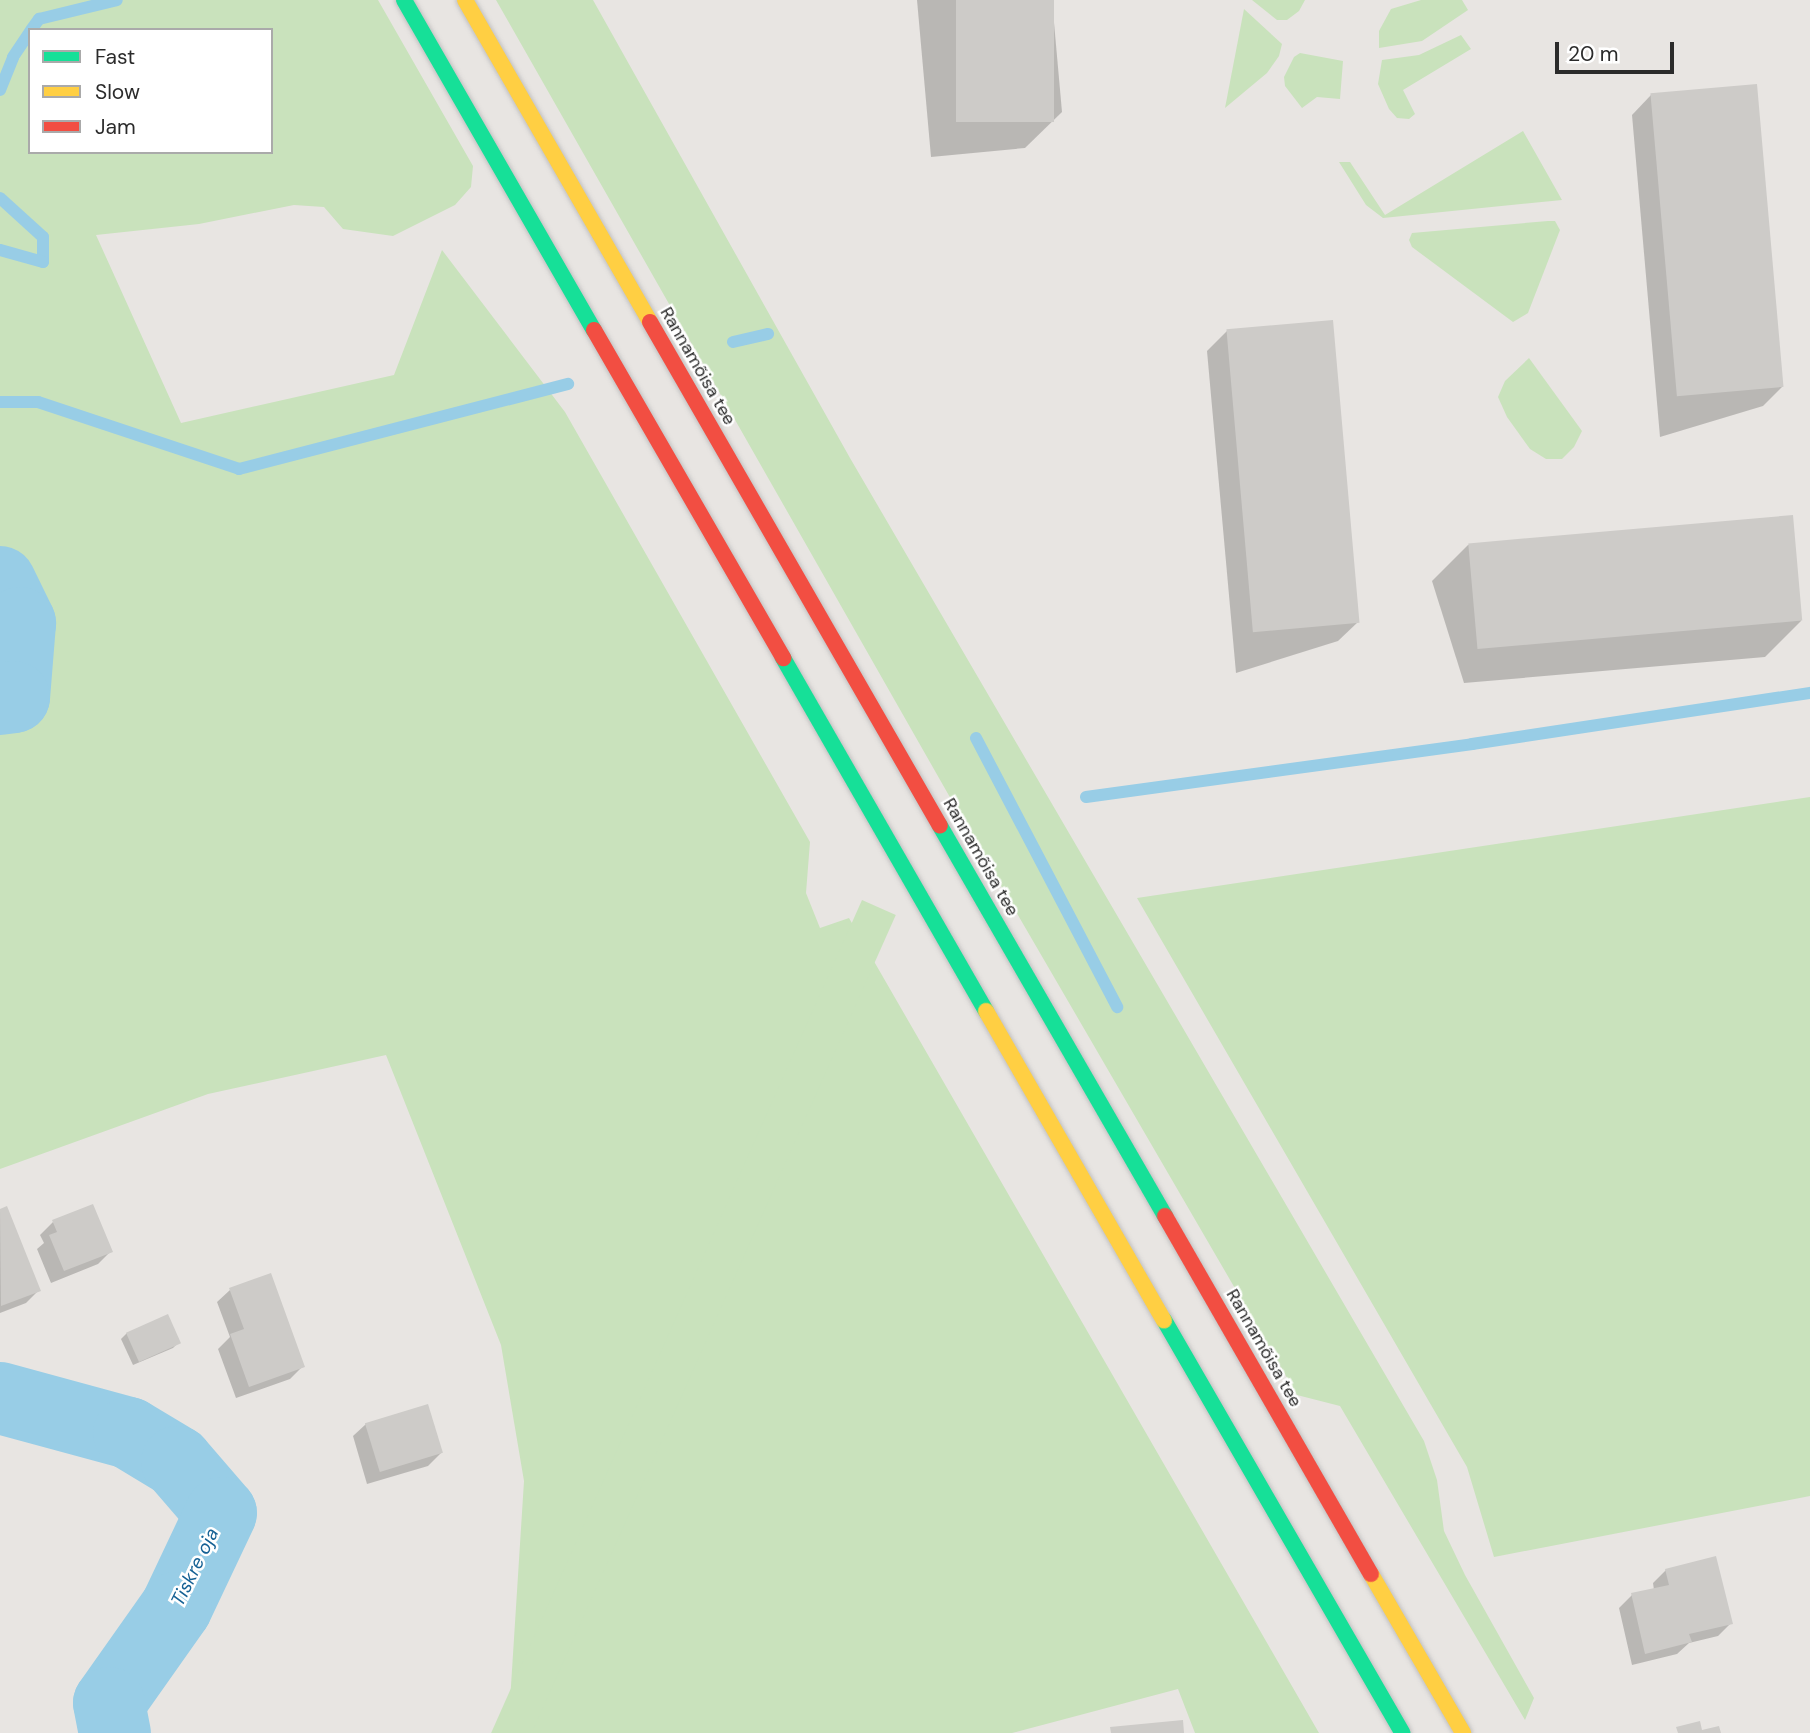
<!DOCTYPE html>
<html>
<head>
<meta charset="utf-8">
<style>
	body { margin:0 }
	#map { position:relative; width:1810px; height:1733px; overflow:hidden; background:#e8e5e2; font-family:"DM Sans",sans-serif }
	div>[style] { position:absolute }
	.green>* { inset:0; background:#c9e2bc; transform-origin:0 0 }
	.shadow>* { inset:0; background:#0003 }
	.stream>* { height:12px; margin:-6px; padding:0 6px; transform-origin:6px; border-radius:6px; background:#98cde6 }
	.river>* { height:72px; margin:-36px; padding:0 36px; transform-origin:36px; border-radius:36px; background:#98cde6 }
	.building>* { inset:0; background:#cdcbc8; transform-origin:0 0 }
	.roads { filter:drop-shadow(0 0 2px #c2c1c1) drop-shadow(0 0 2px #c2c1c1) }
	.fast>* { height:16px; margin:-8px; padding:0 8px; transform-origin:8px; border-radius:8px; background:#16e098 }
	.slow>* { height:16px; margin:-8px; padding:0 8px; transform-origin:8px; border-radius:8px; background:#ffcf43 }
	.jam>* { height:16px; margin:-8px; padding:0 8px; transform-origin:8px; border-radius:8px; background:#f24e42 }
	span { translate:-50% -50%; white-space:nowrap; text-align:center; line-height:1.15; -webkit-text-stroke:5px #fff; paint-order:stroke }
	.street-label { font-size:18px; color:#2b2b2b }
	.water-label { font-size:19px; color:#156194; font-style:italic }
	.legend { position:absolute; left:28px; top:28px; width:245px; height:126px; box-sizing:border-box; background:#fff; border:2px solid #aaa; margin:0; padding:9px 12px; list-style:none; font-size:21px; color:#2b2b2b }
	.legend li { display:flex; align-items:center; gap:14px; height:35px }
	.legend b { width:35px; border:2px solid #aaa }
	.scale { position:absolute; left:1555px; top:42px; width:119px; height:32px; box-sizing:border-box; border:4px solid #2b2b2b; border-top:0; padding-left:9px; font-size:21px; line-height:24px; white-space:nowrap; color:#2b2b2b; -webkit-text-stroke:5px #fff; paint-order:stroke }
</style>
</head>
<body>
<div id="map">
	<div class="green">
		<i style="clip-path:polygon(evenodd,0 0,378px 0,473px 166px,471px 187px,455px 205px,393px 236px,343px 229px,324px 207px,294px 205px,199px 224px,96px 235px,181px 423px,394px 375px,442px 250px,565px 412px,810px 842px,806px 893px,820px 928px,849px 918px,1319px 1733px,1195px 1733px,1178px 1689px,1012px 1733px,508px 1733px,524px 1481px,501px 1345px,386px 1055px,208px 1094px,0 1169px,0 0,30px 30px,271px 30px,271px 152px,30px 152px,30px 30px)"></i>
		<i style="clip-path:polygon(496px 0,593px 0,850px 458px,1424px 1441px,1437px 1480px,1444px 1531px,1465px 1575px,1534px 1698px,1525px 1720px,1340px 1406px,1297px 1395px,972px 836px)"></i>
		<i style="clip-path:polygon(1252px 0,1305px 0,1299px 11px,1287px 20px,1277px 20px)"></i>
		<i style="clip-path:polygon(1421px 0,1462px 0,1468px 10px,1422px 41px,1379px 48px,1379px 31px,1391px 9px)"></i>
		<i style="clip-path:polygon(1244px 9px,1282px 44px,1279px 56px,1267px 73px,1225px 108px)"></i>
		<i style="clip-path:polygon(1461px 35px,1471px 49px,1403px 90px,1415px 114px,1409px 119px,1397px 118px,1389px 109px,1378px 84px,1382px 60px,1419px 55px)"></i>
		<i style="clip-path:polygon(1300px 53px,1343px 61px,1340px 99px,1317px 97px,1302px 108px,1285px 86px,1284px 77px,1294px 57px)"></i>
		<i style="clip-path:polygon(1523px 131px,1562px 200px,1383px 218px,1366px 205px,1339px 162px,1350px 162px,1385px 215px)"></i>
		<i style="clip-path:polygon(1548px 221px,1555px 221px,1560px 230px,1528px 313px,1513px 322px,1412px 247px,1409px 240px,1412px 233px)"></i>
		<i style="clip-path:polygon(1529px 358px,1582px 431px,1574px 447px,1562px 459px,1546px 459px,1530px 449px,1507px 417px,1498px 397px,1505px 381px)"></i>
		<i style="clip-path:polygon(1810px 797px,1810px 1496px,1494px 1557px,1467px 1467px,1137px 898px)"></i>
		<i style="left:862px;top:900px;width:37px;height:962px;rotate:24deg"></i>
	</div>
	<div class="shadow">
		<i style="clip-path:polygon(917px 0,1052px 0,1062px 112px,1025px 148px,931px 157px)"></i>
		<i style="clip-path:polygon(1651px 95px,1783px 386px,1763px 406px,1660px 437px,1632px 115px)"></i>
		<i style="clip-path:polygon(1227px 331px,1358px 622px,1338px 641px,1236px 673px,1207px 351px)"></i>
		<i style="clip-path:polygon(1791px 516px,1801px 621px,1765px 657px,1464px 683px,1432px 581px,1468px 545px)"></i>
		<i style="clip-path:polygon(6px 1208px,39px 1290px,26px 1303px,0 1313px,0 1211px)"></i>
		<i style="clip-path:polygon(53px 1222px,111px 1251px,98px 1264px,51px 1283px,37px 1249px,44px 1243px,40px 1235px)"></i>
		<i style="clip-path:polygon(230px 1290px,303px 1366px,290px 1379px,236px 1398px,218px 1349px,230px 1337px,217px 1302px)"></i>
		<i style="clip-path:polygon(127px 1333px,179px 1342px,173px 1348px,133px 1365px,121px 1339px)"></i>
		<i style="clip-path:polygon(366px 1424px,441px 1453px,428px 1466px,367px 1484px,353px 1436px)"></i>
		<i style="clip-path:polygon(1666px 1570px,1731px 1623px,1718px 1636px,1689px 1643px,1677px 1654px,1632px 1665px,1619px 1608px,1632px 1595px,1654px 1590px,1653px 1583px)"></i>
	</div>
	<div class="stream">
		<i style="left:31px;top:30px;width:14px;rotate:-54deg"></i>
		<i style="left:39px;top:19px;width:80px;rotate:-13.7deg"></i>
		<i style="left:0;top:90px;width:35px;rotate:-68deg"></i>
		<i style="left:13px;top:57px;width:30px;rotate:-56deg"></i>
		<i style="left:0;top:198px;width:58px;rotate:42.2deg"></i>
		<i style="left:43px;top:237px;width:25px;rotate:90deg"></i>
		<i style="left:43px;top:262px;width:45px;rotate:-164.4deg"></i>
		<i style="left:733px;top:342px;width:36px;rotate:-13deg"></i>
		<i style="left:0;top:402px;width:38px"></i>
		<i style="left:38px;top:402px;width:212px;rotate:18.4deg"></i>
		<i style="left:239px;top:469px;width:340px;rotate:-14.5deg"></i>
		<i style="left:976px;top:738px;width:304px;rotate:62.3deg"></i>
		<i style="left:1086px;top:797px;width:390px;rotate:-7.8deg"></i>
		<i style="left:1472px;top:744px;width:342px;rotate:-8.6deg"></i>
	</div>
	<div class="river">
		<i style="left:0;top:582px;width:46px;rotate:64deg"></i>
		<i style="left:20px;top:623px;width:74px;rotate:94.6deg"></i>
		<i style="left:14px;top:697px;width:14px;rotate:172deg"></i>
		<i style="left:0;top:1398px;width:134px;rotate:15.2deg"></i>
		<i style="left:129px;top:1433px;width:56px;rotate:31.1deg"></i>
		<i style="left:177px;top:1462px;width:67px;rotate:49.2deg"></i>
		<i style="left:221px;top:1513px;width:105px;rotate:115.3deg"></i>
		<i style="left:176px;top:1608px;width:116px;rotate:125.2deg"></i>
		<i style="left:109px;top:1703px;width:31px;rotate:79deg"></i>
	</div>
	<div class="building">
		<i style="left:956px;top:0;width:98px;height:122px"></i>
		<i style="left:1757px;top:84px;width:304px;height:107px;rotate:85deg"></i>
		<i style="left:1333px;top:320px;width:304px;height:107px;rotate:85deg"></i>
		<i style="left:1793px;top:515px;width:106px;height:326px;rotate:85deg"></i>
		<i style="clip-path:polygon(93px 1204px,113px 1252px,64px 1271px,49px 1235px,57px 1232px,52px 1220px)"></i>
		<i style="clip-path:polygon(7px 1206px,41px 1291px,1px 1306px,0 1209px)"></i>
		<i style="clip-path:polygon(271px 1273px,305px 1367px,249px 1387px,230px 1334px,244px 1329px,229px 1288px)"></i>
		<i style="left:168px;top:1314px;width:32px;height:46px;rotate:66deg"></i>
		<i style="left:428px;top:1404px;width:51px;height:66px;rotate:73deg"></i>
		<i style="clip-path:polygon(1716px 1556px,1733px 1624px,1689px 1634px,1692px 1642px,1645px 1654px,1631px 1593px,1669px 1585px,1665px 1569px)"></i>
		<i style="clip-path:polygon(1183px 1720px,1184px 1733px,1111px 1733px,1110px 1727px)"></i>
		<i style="clip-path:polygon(1700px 1721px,1702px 1730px,1719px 1726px,1721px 1733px,1678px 1733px,1676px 1727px)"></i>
	</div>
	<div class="roads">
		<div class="fast">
			<i style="left:404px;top:0;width:381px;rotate:60.1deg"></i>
			<i style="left:783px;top:658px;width:407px;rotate:60.1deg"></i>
			<i style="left:940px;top:826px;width:450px;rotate:60deg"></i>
			<i style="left:1164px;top:1320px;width:477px;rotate:60deg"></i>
		</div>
		<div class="slow">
			<i style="left:465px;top:0;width:371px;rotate:60.1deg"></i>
			<i style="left:986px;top:1011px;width:357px;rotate:60.1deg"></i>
			<i style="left:1371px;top:1574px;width:184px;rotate:59.9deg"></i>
		</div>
		<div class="jam">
			<i style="left:650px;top:322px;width:581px;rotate:60.08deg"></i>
			<i style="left:594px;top:330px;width:379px;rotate:60deg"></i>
			<i style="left:1165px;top:1216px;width:413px;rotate:60.1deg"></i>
		</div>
	</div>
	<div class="street-label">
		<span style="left:698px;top:366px;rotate:60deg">Rannamõisa tee</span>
		<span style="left:981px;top:857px;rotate:60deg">Rannamõisa tee</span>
		<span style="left:1264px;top:1348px;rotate:60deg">Rannamõisa tee</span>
	</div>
	<div class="water-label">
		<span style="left:195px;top:1567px;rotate:-64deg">Tiskre oja</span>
	</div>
	<ul class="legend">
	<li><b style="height:9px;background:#16e098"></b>Fast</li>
	<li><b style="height:9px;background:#ffcf43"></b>Slow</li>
	<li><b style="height:9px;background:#f24e42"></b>Jam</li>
	</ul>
	<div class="scale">20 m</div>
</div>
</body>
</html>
